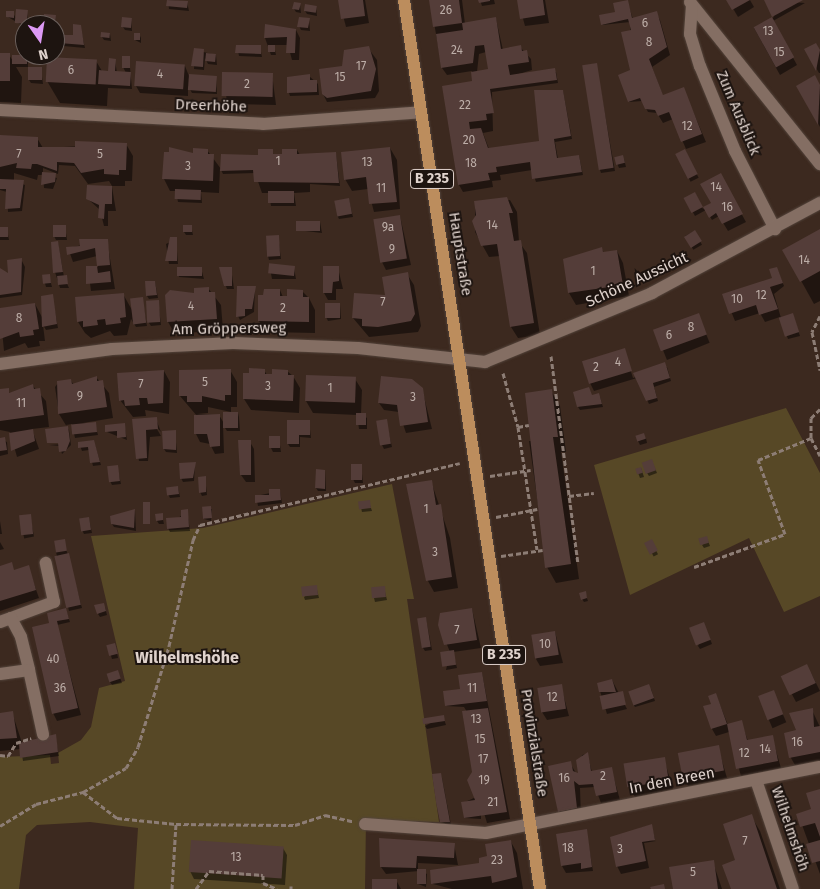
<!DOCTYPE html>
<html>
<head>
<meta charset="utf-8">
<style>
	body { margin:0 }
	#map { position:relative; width:820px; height:889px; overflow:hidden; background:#3c291f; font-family:"Fira Sans",sans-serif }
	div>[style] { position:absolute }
	.green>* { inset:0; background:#574826 }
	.shadow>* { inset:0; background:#0007; transform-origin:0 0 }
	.building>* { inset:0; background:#543d39; transform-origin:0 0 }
	.path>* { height:3px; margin-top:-1.5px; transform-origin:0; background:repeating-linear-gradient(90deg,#8d7d75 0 5px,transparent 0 7.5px) }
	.roads { filter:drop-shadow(0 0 1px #53443b) drop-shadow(0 0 1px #53443b) }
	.minor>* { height:12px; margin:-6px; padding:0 6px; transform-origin:6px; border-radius:6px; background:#846e63 }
	.major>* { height:12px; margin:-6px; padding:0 6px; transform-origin:6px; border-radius:6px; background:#bc8d5d }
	span { translate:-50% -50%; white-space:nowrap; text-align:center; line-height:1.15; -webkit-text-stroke:4px #1d1410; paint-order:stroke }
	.number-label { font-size:12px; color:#bdaea8 }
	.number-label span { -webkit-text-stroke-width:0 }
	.shield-label span { padding:1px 4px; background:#1d1410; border:1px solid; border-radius:4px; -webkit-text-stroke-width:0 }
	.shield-label { font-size:14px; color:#e0d3cd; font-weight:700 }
	.street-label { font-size:15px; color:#e0d3cd }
	.neighbourhood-label { font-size:16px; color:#e0d3cd; font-weight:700 }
	.north { position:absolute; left:15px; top:15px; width:50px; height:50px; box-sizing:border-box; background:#1d1410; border:1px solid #6b605c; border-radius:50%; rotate:167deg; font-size:14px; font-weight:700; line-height:20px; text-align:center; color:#e0d3cd }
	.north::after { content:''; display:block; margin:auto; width:18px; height:22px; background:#dc99f4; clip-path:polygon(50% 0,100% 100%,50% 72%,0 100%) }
</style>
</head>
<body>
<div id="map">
	<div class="green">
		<i style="clip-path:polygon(786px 408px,820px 473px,820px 596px,784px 612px,749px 538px,630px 595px,594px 465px)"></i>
		<i style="clip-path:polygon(392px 484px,414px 599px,407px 599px,439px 822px,366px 820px,365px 889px,134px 889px,138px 828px,90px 822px,37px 825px,26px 835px,19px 889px,0 889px,0 757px,50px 755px,51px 764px,59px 763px,58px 753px,81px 740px,91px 727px,99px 688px,125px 681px,91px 536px,203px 528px)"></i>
	</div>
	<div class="shadow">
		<i style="clip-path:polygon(168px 0,187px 2px,189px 11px,169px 9px)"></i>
		<i style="clip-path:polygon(339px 0,365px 0,369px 23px,346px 27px)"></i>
		<i style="clip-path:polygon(evenodd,430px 0,462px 0,465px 24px,496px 19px,503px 50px,520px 47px,531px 59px,532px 70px,512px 76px,556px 72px,558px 83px,492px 92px,493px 131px,483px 133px,489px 149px,542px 148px,563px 91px,572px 139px,555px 142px,558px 159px,579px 156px,583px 175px,536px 182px,532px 170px,500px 175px,501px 180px,492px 181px,493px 187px,463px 192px,459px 185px,474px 82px,472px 71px,447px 75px,442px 68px,430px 0,486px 52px,489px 70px,477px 72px,479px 54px,486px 52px)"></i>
		<i style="clip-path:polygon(480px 0,494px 0,495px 4px,482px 6px)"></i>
		<i style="clip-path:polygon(518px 0,545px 0,549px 23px,525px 26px)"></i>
		<i style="clip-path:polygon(728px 0,750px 0,754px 7px,738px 17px)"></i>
		<i style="clip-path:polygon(765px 0,805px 3px,773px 21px,797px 65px,780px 75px,754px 28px,774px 17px)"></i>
		<i style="clip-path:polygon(627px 1px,633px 19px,656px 13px,660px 20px,670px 55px,652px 67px,663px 96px,683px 88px,706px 142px,686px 149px,673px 119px,663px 123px,657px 113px,648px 112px,642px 101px,629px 102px,620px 76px,632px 71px,630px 22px,602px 25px)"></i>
		<i style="clip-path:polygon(300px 5px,301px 13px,296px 12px,294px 9px)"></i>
		<i style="clip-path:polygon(316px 7px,317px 16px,307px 14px,305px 11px)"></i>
		<i style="clip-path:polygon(27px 11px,29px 25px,25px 27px,8px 17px,13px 13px,17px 20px)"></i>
		<i style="clip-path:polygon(55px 16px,57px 27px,46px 25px,44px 22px)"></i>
		<i style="clip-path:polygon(131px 19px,132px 31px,125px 30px,123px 27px)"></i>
		<i style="clip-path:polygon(309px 19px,310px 31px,301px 30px,299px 26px)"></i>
		<i style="clip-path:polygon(80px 26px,85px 48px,63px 46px,61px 43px,74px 37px)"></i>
		<i style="clip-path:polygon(296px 30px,300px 38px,299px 60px,292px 60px,288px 45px,274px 45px,276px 55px,271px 55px,265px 38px)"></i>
		<i style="clip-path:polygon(110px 34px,111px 41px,104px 40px,102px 37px)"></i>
		<i style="clip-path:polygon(139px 34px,141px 38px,141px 43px,135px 40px)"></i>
		<i style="clip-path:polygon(237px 46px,260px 47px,262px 57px,239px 56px)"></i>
		<i style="clip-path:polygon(368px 48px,377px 60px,379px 91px,375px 98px,327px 102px,323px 94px,344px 67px)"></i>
		<i style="clip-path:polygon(195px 50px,216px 55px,217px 65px,208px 64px,205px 58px,204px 70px,194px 69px)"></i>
		<i style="clip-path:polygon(806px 50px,820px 50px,820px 73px,819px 73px)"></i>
		<i style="clip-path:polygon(0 54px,9px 55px,13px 61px,26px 56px,28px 60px,28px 67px,16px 67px,22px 77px,21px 103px,0 102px)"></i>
		<i style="clip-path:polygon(40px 55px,39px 60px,32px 56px,32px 55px)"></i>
		<i style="clip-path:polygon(129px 57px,132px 89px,108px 88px,107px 106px,60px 103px,47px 81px,96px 61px,102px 71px,109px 72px,115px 60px,117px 73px,126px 73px,123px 67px)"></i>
		<i style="clip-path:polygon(596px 64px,615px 171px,601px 173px,600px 170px)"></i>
		<i style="clip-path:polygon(185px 66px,189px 76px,216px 77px,217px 94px,192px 93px,188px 86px,188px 96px,140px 93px,136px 86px)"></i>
		<i style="clip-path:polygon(41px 69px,43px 84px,31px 83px,29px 80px)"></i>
		<i style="clip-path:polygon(224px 73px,272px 74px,276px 105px,227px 104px)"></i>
		<i style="clip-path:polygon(309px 76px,318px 84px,319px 95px,290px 96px,289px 93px)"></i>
		<i style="clip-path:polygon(814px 77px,820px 87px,820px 127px,798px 86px)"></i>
		<i style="clip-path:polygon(0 137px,37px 138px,43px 148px,126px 144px,133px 156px,132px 181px,125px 181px,125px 186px,112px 186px,109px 181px,88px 184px,75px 166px,59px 165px,58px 174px,43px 168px,43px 174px,57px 178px,53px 189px,44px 188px,43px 175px,38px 175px,37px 180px,14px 173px,14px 181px,25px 185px,22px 211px,8px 212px,7px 192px,0 190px)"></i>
		<i style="clip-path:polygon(390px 148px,397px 160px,400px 209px,374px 212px,368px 189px,352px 191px,345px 179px)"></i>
		<i style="clip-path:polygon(207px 150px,221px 169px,260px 156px,260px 151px,283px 156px,297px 150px,300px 155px,336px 154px,340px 186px,310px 184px,310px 192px,294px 193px,296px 206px,271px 206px,269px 193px,262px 193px,255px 173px,223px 174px,220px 168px,219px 193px,201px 192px,202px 203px,178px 202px,176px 191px,170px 191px,164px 179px)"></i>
		<i style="left:685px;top:151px;width:30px;height:9px;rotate:63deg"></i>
		<i style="clip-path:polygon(615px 158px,624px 159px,626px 167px,619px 168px)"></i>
		<i style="clip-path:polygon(720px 175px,746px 222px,728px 231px,719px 216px,712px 220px,706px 210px,695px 216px,685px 198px,695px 193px,703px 209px,713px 204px)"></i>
		<i style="clip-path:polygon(112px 187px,116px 211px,108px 211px,108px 226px,104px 226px,100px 210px,88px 199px)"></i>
		<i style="clip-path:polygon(349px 200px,353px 217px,339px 219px,337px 215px)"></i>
		<i style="clip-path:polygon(510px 200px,517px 212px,519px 242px,527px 253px,540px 335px,518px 338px,511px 327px,500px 256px,489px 257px,475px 232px,475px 203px)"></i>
		<i style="clip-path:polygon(400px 216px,411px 265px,386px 270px,382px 262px)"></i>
		<i style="clip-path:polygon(320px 222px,322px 233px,297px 230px)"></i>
		<i style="clip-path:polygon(65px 226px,67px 240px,56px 240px,54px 236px)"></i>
		<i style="clip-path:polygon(191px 226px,193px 235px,186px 235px,184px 232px)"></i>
		<i style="clip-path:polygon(7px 229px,9px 240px,0 240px,0 230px)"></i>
		<i style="clip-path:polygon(820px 230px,820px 301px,814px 304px,784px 250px)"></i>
		<i style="left:694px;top:231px;width:16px;height:10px;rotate:60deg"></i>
		<i style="clip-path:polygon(278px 236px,281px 259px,269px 260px,268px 256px)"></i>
		<i style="clip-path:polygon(176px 239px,178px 264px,169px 264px,166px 244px)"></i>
		<i style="clip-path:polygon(107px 240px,115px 289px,91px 291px,88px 268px,98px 267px,97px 256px,73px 262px,68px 248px)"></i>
		<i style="clip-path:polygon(58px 243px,64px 277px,69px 288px,60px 288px,55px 272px)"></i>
		<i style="clip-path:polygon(601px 248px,604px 253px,617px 251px,623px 263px,629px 296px,576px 305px,569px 293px,564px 260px)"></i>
		<i style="clip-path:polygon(21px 259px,25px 267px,22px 295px,0 298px,0 269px,10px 279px)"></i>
		<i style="clip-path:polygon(201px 268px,204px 279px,179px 277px,178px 269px)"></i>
		<i style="clip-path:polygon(231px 268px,234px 289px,227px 289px,220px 269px)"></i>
		<i style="clip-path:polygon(270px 268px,294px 268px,296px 279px,272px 279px)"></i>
		<i style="clip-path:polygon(338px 268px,343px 289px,336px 289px,336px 300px,328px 300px,324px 293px)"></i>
		<i style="clip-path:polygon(778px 271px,784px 286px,774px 294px,781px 318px,794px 318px,800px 336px,788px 339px,780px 317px,765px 322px,760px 313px,735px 321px,724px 294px,773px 279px)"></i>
		<i style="clip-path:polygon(407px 274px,414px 285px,421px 326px,418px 332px,369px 337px,353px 318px,386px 296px)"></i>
		<i style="clip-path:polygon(43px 276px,49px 276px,52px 287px,46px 287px)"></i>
		<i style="clip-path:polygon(155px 282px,158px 298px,149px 299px,147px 296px)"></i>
		<i style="clip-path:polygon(255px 287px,254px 312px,240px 320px,238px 316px)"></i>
		<i style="clip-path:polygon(208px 288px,221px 305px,223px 330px,175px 334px,168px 322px,167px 296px,196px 294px)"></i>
		<i style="clip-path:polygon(280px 290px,283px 297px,302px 291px,309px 298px,315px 310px,315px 333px,266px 332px,259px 321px,264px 296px)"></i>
		<i style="clip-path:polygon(123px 294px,132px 310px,142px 299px,147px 326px,136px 327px,131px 319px,127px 335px,114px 336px,110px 331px,91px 338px,85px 333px,78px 322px)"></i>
		<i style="clip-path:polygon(52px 295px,58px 328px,46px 330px,43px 325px,45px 341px,39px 341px,40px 346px,28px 348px,25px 343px,4px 351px,0 309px,35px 304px,43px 319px)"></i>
		<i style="clip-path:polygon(158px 301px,161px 325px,151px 326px,149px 323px)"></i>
		<i style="clip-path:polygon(340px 305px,341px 319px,328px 321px,326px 317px)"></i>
		<i style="left:698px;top:314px;width:31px;height:46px;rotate:68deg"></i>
		<i style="clip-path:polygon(624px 349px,633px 378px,667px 367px,671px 381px,654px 387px,658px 401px,649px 404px,637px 378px,594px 391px,590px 383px)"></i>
		<i style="clip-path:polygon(230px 370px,237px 382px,237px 407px,231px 407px,231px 412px,208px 407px,208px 413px,197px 414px,219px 415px,225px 425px,238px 413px,239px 417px,240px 431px,227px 431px,223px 425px,224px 453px,215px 454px,210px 444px,200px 442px,196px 434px,197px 416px,180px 396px,180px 371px)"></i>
		<i style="clip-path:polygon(264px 370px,267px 375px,287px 371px,293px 376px,300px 388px,299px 413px,251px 410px,244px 399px)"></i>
		<i style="clip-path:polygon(164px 371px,170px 382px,169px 414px,145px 410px,146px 416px,133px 417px,120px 400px)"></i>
		<i style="clip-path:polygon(307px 376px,355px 379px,362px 390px,361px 414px,367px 418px,367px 429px,359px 429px,357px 415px,313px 413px,306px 401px)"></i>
		<i style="clip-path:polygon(96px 377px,109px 393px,113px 418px,83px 423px,95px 424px,98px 435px,75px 438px,72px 424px,66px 425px,69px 430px,71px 445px,62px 454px,60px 446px,49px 445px,64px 444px,67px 427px,59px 414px,55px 387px,58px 383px,71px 381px,74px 385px)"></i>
		<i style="clip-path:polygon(33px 386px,46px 401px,49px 427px,32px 429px,39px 449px,17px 457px,10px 432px,0 430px,0 390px,10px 393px)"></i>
		<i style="clip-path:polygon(422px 389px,432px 429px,406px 433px,399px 412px,384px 410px,379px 403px)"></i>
		<i style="clip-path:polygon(551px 391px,560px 406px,566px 452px,561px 452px,579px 579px,556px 583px,547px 567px,529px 441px,533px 441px)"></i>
		<i style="clip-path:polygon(592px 396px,600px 397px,603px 407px,580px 410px,578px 407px)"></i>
		<i style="clip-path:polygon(156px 419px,161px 432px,154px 424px,161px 436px,150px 437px,148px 461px,139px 461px,135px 437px)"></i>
		<i style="clip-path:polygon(309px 421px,311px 438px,300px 437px,300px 447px,290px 447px,288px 444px)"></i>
		<i style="clip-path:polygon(386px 421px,392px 447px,384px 449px,382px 445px)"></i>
		<i style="clip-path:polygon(124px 424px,127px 440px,107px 432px)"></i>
		<i style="clip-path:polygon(175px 431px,177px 453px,166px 452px,164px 449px)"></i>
		<i style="clip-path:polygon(279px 438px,281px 452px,273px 452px,271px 448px)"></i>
		<i style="clip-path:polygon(646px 438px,647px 443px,640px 445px,638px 441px)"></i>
		<i style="clip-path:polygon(0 439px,7px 442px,8px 454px,0 456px)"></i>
		<i style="clip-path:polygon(250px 442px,254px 449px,255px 482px,246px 482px,241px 475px)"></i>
		<i style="clip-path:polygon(79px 443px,95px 445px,101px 465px,93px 466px,89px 450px,82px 451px)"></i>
		<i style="clip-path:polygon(195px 463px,194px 481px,183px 482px,181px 478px)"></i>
		<i style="clip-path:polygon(653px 464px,657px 473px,649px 476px,647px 473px)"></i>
		<i style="clip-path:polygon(361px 465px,363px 483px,355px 483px,353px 479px)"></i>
		<i style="clip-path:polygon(117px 466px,121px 484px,112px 485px,110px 481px)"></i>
		<i style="clip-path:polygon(641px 468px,644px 477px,640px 478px,637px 470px)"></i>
		<i style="clip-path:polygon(325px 471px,326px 491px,318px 491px,316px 488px)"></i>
		<i style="clip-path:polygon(205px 477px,207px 495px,202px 496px,200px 492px)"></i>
		<i style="clip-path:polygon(431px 481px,450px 538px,458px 588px,434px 592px,428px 581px,408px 485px)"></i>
		<i style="clip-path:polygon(178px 487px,180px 497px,170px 498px,168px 494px)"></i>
		<i style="clip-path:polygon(280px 491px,282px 503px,258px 506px,256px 496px)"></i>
		<i style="clip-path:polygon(369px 502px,372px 511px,362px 512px,360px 503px)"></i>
		<i style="clip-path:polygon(204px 508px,212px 509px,211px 521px,204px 519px)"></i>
		<i style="clip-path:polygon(135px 510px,136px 531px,114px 527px,112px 524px)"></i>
		<i style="clip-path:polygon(187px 510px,190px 531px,170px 532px,168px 528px)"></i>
		<i style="clip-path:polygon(162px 515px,164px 524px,159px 524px,157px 521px)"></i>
		<i style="left:30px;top:516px;width:21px;height:10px;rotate:79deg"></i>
		<i style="clip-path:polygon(89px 519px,92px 533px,84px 534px,82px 530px)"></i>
		<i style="clip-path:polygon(0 521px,2px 534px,0 534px)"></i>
		<i style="clip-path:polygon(64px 541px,82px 608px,69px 611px,56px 552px)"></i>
		<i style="left:651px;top:541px;width:15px;height:5px;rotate:62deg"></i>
		<i style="clip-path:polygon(708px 541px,710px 546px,704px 548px,702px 545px)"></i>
		<i style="clip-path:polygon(0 542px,4px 549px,0 550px)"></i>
		<i style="clip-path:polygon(28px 567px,39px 598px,0 611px,0 568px,14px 571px)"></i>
		<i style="clip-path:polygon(316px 586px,319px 598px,305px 600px,304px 597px)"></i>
		<i style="clip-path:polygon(384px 588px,387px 600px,375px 602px,372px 590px)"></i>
		<i style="clip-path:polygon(585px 593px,588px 601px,584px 602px,582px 599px)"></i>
		<i style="clip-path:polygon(105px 607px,107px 615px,100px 617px,98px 614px)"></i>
		<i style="clip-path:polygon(472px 609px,481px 648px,453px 652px,457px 668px,446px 670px,450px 652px,439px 625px)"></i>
		<i style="clip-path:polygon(66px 610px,70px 622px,57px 625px,58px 629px,81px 715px,57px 721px,53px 713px,51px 624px)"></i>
		<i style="clip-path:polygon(426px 619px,432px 650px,425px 651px,423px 648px)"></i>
		<i style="clip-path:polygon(705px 626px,712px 644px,700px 649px,698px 646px)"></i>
		<i style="clip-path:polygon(555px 632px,563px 663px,540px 666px,536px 659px)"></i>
		<i style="clip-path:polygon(108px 646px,116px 648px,118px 658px,112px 659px)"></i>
		<i style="clip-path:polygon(482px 673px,510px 819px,487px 823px,481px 803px,481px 819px,465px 818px,463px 803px,476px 797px,467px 712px,464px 707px,446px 706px)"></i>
		<i style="clip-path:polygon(811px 673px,820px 691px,796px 702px,783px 677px)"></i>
		<i style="clip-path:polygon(119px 675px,122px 683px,112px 685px,110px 682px)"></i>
		<i style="clip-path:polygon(612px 680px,627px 709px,607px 714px,600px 691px)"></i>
		<i style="clip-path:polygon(561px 686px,569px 716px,547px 720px,542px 712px)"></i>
		<i style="clip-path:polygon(651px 689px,655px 701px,635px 707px,633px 704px)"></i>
		<i style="left:773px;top:691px;width:34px;height:15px;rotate:67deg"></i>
		<i style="clip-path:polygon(716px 695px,728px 725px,741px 722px,748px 741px,772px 737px,781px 768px,741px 776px,729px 732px,716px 736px,712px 729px)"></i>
		<i style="clip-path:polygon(812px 710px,820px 727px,820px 760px,795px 765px,791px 758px,798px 731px)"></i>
		<i style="clip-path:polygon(12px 712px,22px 743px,55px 736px,59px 756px,23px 761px,21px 749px,0 751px,0 714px)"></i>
		<i style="clip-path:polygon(443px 716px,446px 725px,427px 729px,425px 726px)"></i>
		<i style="clip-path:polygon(718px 747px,727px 778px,688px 786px,684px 778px)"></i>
		<i style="clip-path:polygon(587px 754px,592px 772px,611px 768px,620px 800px,601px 803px,595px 787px,580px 788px,581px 816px,563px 819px,559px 811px,570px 763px,579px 778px,582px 755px)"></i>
		<i style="clip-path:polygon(664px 759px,673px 789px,635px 797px,630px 789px)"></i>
		<i style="clip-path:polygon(440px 774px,442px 778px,451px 825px,441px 822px)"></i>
		<i style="clip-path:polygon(820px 790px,820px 874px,798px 814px,812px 810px)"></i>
		<i style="clip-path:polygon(751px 816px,760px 831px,780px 889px,732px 889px)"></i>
		<i style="clip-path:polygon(651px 825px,655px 839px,644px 839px,656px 841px,644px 843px,649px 868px,621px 874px,617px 866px,640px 828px)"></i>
		<i style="clip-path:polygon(586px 830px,593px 871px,566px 873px,562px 866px)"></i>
		<i style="clip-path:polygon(511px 842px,517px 853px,523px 889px,452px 889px,433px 884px,431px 871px,481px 864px)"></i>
		<i style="clip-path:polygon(454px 844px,458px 865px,418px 863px,418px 870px,427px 874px,426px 887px,418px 884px,419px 871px,386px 874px,381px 867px)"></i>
		<i style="clip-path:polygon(283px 848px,287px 855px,285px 885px,194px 879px,190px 871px)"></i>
		<i style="clip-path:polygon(713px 862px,722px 889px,674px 889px)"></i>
		<i style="clip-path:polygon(396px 880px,401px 889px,373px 889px)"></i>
	</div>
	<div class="building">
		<i style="clip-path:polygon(167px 0,188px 1px,187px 8px,166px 6px)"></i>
		<i style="clip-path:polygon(338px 0,363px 0,365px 16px,341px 19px)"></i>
		<i style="clip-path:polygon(429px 0,459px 0,462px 23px,433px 27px)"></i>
		<i style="clip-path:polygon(478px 0,490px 0,490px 1px,479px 3px)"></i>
		<i style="clip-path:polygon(517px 0,543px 0,545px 15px,520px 19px)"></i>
		<i style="clip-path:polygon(628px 0,632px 18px,657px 11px,667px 47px,649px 59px,663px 95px,684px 87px,702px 134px,681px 142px,669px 112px,658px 116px,655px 110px,645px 109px,640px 98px,628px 102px,618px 75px,630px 70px,621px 32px,631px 30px,628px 19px,601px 25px,599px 15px,615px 12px,613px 3px)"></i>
		<i style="clip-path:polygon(726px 0,750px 0,732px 10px)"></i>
		<i style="clip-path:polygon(764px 0,803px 0,772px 17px)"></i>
		<i style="clip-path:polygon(294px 2px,301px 3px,299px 10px,292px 9px)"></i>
		<i style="left:305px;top:4px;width:12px;height:7px;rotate:9deg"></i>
		<i style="left:16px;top:9px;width:12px;height:14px;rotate:5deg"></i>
		<i style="clip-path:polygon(6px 11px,14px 11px,14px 18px,6px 17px)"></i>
		<i style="left:44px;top:14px;width:12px;height:8px;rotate:5deg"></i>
		<i style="left:122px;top:17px;width:10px;height:10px;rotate:6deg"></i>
		<i style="clip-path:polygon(299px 17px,310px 18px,308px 28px,297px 27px)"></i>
		<i style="clip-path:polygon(496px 17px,501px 49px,521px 45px,522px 51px,527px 50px,529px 62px,508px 65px,510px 75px,555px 68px,557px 80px,490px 89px,494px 113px,486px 114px,487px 120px,469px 122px,470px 129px,481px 128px,488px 148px,539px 141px,534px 90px,563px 90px,571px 136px,554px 139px,557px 158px,579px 155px,582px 172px,532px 179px,530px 162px,496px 167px,497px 172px,488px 173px,490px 180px,458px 185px,442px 86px,472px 81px,471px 72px,488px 69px,484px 45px,475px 46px,473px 63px,441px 68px,436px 34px,463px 30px,462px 23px)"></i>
		<i style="left:772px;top:17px;width:46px;height:21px;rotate:61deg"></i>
		<i style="clip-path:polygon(73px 24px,81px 25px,84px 45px,59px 43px,60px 35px,73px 35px)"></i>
		<i style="clip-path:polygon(265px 24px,296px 29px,295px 53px,286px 53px,287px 37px,264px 38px)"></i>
		<i style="left:101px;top:32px;width:9px;height:5px;rotate:6deg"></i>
		<i style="left:134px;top:33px;width:6px;height:7px"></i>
		<i style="clip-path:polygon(816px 43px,820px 50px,816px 71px,804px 49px)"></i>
		<i style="clip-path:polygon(236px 45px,261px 45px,261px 54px,235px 53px)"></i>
		<i style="left:268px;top:45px;width:7px;height:7px"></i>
		<i style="clip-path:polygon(369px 46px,376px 69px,371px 91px,327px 98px,322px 94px,319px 69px,342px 66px,344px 50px)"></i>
		<i style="clip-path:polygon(194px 48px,204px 49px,203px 67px,191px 66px)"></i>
		<i style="left:0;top:53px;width:10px;height:28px"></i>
		<i style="left:206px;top:53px;width:10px;height:8px;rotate:6deg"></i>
		<i style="left:12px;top:55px;width:15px;height:9px"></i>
		<i style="left:122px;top:56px;width:8px;height:12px"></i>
		<i style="left:47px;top:57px;width:50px;height:25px;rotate:3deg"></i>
		<i style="clip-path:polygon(109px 58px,116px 59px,115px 71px,131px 72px,130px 86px,98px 84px,99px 70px,108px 71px)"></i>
		<i style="left:136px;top:61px;width:49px;height:25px;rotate:4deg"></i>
		<i style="left:597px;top:63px;width:106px;height:15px;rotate:81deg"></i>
		<i style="left:28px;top:67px;width:14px;height:13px"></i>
		<i style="left:222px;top:72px;width:51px;height:24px;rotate:1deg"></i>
		<i style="left:189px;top:74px;width:28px;height:16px;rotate:4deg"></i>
		<i style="clip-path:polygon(310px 74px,310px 80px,317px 80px,317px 92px,287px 93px,287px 77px)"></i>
		<i style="clip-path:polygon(815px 75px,820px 85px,818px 125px,796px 86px)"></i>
		<i style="clip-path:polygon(0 135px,38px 137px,38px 147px,75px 147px,75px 141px,127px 143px,126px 170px,119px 170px,119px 175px,104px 174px,104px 169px,81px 173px,74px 163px,57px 162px,57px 171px,37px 164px,32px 164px,31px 169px,16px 168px,17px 163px,0 167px)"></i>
		<i style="clip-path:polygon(169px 147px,193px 153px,193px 148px,208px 149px,208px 154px,214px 154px,213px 181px,162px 179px,164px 152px,169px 152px)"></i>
		<i style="clip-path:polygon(390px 147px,397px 202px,369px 204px,366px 177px,344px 180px,341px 152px)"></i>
		<i style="clip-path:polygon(258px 149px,273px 149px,273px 154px,282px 154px,282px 149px,297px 149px,297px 154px,336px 152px,339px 183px,254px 182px,253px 170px,220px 171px,221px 154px,258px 155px)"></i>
		<i style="left:685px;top:149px;width:28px;height:11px;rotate:63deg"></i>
		<i style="left:623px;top:155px;width:8px;height:9px;rotate:76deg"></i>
		<i style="clip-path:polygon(42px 172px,56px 173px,55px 182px,41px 185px)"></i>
		<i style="clip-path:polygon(721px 173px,743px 214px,722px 224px,716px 213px,709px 218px,703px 207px,711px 203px,700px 184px)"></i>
		<i style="clip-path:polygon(0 179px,24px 180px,20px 208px,5px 209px,6px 189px,0 189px)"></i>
		<i style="clip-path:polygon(87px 185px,112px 186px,112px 204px,105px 204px,104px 219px,98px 218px,99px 205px,86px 199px)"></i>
		<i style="left:175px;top:189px;width:26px;height:10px;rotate:2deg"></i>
		<i style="left:294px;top:191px;width:12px;height:26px;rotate:90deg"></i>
		<i style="left:695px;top:192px;width:17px;height:13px;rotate:62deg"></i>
		<i style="clip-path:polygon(507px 197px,513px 213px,509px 213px,514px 241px,521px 240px,534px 323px,510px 327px,497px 244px,481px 246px,472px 221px,476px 215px,474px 201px)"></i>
		<i style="left:349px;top:198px;width:16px;height:15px;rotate:79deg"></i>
		<i style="left:400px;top:215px;width:44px;height:27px;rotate:81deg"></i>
		<i style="left:296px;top:221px;width:24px;height:10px"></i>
		<i style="left:53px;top:225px;width:13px;height:12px"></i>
		<i style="left:183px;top:225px;width:9px;height:7px"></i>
		<i style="left:0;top:227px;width:8px;height:10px"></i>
		<i style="clip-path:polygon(820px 229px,820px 271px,800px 282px,782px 250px)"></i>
		<i style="left:695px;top:230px;width:13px;height:13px;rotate:58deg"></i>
		<i style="left:279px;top:235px;width:21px;height:13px;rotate:87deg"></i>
		<i style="clip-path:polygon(170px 237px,177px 237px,177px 261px,165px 261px)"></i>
		<i style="clip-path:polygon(79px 239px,108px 239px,110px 265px,97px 266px,98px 273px,110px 271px,111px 282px,86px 284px,86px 266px,97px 266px,95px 248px,67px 255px,66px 247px,80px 246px)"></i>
		<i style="clip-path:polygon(58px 241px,63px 272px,53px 273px,51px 242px)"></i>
		<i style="clip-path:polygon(602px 247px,603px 252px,617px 250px,623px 285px,568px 293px,563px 259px)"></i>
		<i style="clip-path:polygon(22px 258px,21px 292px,0 295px,0 268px,8px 273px,7px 260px)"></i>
		<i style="left:295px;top:266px;width:10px;height:26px;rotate:96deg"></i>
		<i style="clip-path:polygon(323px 266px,339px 266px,339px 281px,333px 282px,332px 293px,323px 293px)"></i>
		<i style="left:202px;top:267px;width:9px;height:25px;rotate:90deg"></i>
		<i style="clip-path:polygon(219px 267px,232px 267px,232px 286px,224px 286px)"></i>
		<i style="clip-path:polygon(777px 267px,783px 283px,770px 287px,778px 309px,759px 315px,756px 305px,729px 314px,722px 294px,772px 278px,769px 269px)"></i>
		<i style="clip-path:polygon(408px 272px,415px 314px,411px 321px,378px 327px,362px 326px,362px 319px,352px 318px,354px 293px,385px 295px,382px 277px)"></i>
		<i style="left:50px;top:274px;width:9px;height:8px;rotate:84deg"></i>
		<i style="left:67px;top:275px;width:9px;height:10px;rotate:84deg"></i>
		<i style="clip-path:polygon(145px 281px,155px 281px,157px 295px,146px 296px)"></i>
		<i style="clip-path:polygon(237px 286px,256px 286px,252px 309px,245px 309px,245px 316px,236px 317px)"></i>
		<i style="clip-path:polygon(209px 287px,209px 292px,215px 292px,217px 319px,167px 322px,165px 295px,170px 290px,194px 293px,194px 288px)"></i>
		<i style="clip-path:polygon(264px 289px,280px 289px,280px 296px,287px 296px,287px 289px,303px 290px,303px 297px,309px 297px,309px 322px,258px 321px,258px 295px,263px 295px)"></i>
		<i style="clip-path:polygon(124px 293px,126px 317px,120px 318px,121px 323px,106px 325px,105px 319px,97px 320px,98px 325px,83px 327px,83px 321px,77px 322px,75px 297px)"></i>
		<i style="clip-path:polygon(53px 294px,57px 324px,42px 327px,41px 296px)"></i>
		<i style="left:143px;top:297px;width:26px;height:13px;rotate:83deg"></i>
		<i style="left:159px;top:300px;width:22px;height:13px;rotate:87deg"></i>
		<i style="clip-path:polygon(35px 303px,39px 329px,33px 330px,34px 335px,20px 337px,19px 332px,0 339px,0 308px)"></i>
		<i style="left:325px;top:303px;width:15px;height:15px"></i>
		<i style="left:699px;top:313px;width:23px;height:49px;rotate:70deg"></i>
		<i style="left:793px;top:313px;width:20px;height:15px;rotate:72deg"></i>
		<i style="left:625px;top:348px;width:24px;height:45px;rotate:73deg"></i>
		<i style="clip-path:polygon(665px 362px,670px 378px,653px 383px,657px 398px,646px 401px,633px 373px)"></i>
		<i style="clip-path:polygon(249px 368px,265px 369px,265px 374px,272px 374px,272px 369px,288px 370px,288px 375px,294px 375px,293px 401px,243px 399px,243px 373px,249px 373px)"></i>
		<i style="clip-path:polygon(231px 369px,231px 395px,225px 395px,225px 401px,202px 396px,202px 402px,187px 402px,187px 396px,179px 396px,179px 370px)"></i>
		<i style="clip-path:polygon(164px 370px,163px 403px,148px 404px,147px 398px,139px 398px,140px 405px,125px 406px,124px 400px,119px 401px,117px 373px)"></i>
		<i style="left:306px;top:375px;width:50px;height:26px;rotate:2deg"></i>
		<i style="clip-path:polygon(97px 376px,97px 381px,103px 380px,107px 407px,58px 414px,57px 381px,71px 379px,72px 384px)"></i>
		<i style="clip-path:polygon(381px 376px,412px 379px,423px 388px,428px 422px,400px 426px,397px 405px,378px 403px)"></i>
		<i style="clip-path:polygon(33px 384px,34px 389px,40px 388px,44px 415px,0 421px,0 389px,9px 388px,9px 393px)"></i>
		<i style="clip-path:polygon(589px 387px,592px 395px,599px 393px,602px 404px,577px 407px,573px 392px)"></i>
		<i style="clip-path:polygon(552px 389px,558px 437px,553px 437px,571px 564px,545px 568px,525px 393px)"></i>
		<i style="left:223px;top:412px;width:15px;height:16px"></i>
		<i style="left:356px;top:413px;width:10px;height:12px"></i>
		<i style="clip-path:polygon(220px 414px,220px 446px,210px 447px,207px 434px,194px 434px,194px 415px)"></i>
		<i style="clip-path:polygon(157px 417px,158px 429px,146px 430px,147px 458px,136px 459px,132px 419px)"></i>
		<i style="left:387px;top:419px;width:25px;height:11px;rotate:81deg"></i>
		<i style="clip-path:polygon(287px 420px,310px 420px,310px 435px,299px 435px,299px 444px,287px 444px)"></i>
		<i style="left:96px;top:422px;width:10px;height:25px;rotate:84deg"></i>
		<i style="clip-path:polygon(125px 423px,126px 437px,117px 438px,117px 431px,105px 432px,105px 425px)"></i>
		<i style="clip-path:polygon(68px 426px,70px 441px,66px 451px,59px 452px,58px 443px,47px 443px,45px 429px)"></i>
		<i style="clip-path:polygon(33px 429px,35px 441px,11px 451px,9px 433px)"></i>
		<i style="clip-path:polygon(176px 430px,176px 450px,163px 449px,162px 431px)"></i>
		<i style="left:644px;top:433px;width:6px;height:9px;rotate:72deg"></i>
		<i style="left:280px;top:436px;width:12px;height:11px;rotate:90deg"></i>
		<i style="clip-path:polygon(5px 437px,7px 450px,0 451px,0 438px)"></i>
		<i style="clip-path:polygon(94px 440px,100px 462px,90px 463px,88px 447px,78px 448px,78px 442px)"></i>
		<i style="clip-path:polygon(238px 440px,251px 440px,251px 475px,240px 475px)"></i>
		<i style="left:652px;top:459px;width:12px;height:11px;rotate:70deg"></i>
		<i style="clip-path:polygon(196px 462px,193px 478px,180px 479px,179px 463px)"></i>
		<i style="left:351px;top:464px;width:11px;height:16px"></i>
		<i style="left:118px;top:465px;width:16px;height:11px;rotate:83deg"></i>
		<i style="left:641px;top:467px;width:6px;height:6px;rotate:72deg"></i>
		<i style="clip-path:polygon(316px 469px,325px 470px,325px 489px,315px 488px)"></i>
		<i style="clip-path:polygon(206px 476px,206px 492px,199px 493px,198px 477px)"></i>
		<i style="clip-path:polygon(432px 480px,436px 505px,441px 504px,452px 577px,426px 581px,406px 484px)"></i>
		<i style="left:178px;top:486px;width:8px;height:12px;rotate:83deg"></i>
		<i style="clip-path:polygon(269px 489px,280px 489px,281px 500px,255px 503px,255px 495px,269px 495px)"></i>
		<i style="left:370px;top:500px;width:8px;height:12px;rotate:83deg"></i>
		<i style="left:143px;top:502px;width:7px;height:22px"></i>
		<i style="left:211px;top:506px;width:12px;height:9px;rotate:85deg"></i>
		<i style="clip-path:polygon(135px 509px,134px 528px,111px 524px,110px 516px)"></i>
		<i style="clip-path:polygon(188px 509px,189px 527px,167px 529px,166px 518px,181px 517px,181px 510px)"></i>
		<i style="clip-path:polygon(163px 513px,163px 520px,156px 521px,155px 514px)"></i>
		<i style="left:31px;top:514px;width:20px;height:12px;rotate:84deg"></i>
		<i style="left:89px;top:517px;width:13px;height:10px;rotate:81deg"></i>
		<i style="left:707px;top:536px;width:7px;height:9px;rotate:74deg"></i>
		<i style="left:65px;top:539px;width:12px;height:11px;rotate:81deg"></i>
		<i style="left:652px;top:539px;width:13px;height:9px;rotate:63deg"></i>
		<i style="left:69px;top:553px;width:53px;height:15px;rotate:77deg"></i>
		<i style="clip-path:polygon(12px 562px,14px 570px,29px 565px,36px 590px,0 601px,0 566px)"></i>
		<i style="left:317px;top:585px;width:10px;height:16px;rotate:84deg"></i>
		<i style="left:385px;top:586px;width:11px;height:14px;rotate:85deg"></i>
		<i style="clip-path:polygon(586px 591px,587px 598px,581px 600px,579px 593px)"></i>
		<i style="clip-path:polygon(104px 603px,106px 611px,97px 614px,94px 605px)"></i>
		<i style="clip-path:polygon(66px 608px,69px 619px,57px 621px,78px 708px,52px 714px,32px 627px,49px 623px,47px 613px)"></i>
		<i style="clip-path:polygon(472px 608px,477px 640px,444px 645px,438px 625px,440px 613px)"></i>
		<i style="left:426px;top:617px;width:30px;height:9px;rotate:81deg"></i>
		<i style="left:704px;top:622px;width:19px;height:16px;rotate:69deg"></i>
		<i style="left:555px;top:631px;width:24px;height:24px;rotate:81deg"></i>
		<i style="left:115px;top:643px;width:11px;height:9px;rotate:75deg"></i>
		<i style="left:454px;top:650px;width:15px;height:14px;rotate:82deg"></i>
		<i style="left:807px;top:664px;width:21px;height:29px;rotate:65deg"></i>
		<i style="left:118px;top:670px;width:9px;height:12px;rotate:72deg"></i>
		<i style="clip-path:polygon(482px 672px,487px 701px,445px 706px,443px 691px,460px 689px,458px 675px)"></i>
		<i style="clip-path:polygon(612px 679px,616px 692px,599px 692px,597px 683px)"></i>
		<i style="left:562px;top:684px;width:25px;height:25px;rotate:81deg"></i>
		<i style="left:649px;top:684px;width:15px;height:22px;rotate:70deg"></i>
		<i style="left:774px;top:690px;width:26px;height:17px;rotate:69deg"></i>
		<i style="left:623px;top:691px;width:14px;height:24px;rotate:78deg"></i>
		<i style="clip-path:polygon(716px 693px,727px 724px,711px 729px,703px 706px,711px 704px,708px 696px)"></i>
		<i style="clip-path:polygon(488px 708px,507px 812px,464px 818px,461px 802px,475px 800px,467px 780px,472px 772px,462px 711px)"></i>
		<i style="clip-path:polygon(813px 708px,814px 727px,820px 726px,820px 752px,789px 758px,784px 733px,796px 730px,789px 713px)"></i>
		<i style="clip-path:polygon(13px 711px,17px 738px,0 739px,0 713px)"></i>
		<i style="left:444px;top:715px;width:6px;height:22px;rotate:81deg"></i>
		<i style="clip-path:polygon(742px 720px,747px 740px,773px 735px,778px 761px,736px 769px,727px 724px)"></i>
		<i style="clip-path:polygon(56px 734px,58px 752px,20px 758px,19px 743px)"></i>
		<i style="left:719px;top:745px;width:26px;height:42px;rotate:79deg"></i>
		<i style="clip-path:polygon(588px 752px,591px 771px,612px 767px,617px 792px,596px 796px,593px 784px,579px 785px,574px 781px,577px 808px,558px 812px,548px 766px,571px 761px,573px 771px,578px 773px,576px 760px)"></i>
		<i style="left:665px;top:757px;width:24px;height:42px;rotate:81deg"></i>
		<i style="clip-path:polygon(441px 773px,446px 800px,450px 822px,440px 822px,436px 802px,432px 774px)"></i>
		<i style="clip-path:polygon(820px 789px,820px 837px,815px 823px,800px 827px,796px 814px,811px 809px,806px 793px)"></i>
		<i style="clip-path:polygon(752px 814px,777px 889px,731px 889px,722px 865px,735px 860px,723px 824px)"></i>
		<i style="clip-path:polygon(652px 824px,655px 840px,642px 842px,646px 861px,616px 867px,610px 837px)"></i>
		<i style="clip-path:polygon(587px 829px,592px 867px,581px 869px,581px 863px,561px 866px,556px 834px)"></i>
		<i style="clip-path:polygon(379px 838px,455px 843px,454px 858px,417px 856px,416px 868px,380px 867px)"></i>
		<i style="left:191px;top:840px;width:93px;height:32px;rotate:4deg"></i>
		<i style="clip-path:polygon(511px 840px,517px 877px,492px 883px,491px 876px,431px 884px,430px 870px,479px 863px,479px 858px,487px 856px,485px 844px)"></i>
		<i style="clip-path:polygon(820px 840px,820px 861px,812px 863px,806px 844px)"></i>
		<i style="clip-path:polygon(714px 860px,718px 889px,673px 889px,669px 867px)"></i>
		<i style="left:417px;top:869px;width:9px;height:15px"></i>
		<i style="left:372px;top:879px;width:25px;height:10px"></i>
		<i style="clip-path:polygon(664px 884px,665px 889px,651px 889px,650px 887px)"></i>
	</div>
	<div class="path">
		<i style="left:820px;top:316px;width:18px;rotate:117deg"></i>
		<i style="left:812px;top:332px;width:39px;rotate:78deg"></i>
		<i style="left:551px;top:356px;width:209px;rotate:82.6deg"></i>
		<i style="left:503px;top:373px;width:56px;rotate:74.5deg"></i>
		<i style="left:518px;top:427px;width:124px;rotate:81.2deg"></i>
		<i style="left:820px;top:409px;width:13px;rotate:135deg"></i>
		<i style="left:811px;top:418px;width:20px;rotate:90deg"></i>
		<i style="left:811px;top:438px;width:20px;rotate:63deg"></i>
		<i style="left:518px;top:427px;width:11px;rotate:-10deg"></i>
		<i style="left:490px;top:476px;width:41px;rotate:-8.3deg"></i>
		<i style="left:569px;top:496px;width:25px;rotate:-7deg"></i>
		<i style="left:496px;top:517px;width:42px;rotate:-11deg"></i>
		<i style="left:501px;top:556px;width:42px;rotate:-8.1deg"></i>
		<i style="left:694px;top:567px;width:97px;rotate:-19.9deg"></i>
		<i style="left:785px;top:534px;width:79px;rotate:-110deg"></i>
		<i style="left:758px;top:460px;width:57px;rotate:-22.5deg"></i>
		<i style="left:0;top:755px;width:8px;rotate:7deg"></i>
		<i style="left:8px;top:756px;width:15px;rotate:-58deg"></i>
		<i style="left:16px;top:743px;width:16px;rotate:-18deg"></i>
		<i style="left:83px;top:792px;width:43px;rotate:37.4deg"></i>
		<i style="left:117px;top:818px;width:59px;rotate:5.8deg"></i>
		<i style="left:176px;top:824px;width:119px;rotate:0.5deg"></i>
		<i style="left:295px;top:825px;width:32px;rotate:-18deg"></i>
		<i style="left:325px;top:815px;width:28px;rotate:13deg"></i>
		<i style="left:0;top:826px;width:42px;rotate:-31.4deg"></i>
		<i style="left:36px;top:804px;width:49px;rotate:-14.3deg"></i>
		<i style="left:83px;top:792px;width:49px;rotate:-29.2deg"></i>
		<i style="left:126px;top:768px;width:24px;rotate:-60deg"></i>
		<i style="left:138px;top:747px;width:106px;rotate:-72.9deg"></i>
		<i style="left:169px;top:646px;width:109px;rotate:-77.2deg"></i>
		<i style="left:193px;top:540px;width:17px;rotate:-65deg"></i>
		<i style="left:200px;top:525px;width:267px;rotate:-13.4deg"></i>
		<i style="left:291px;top:886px;width:3px;rotate:90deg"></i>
		<i style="left:172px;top:889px;width:65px;rotate:-86.5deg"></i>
		<i style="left:196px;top:889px;width:22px;rotate:-54deg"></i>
		<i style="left:209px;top:871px;width:54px;rotate:4.2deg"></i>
		<i style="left:263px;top:875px;width:8px;rotate:90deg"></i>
		<i style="left:263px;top:883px;width:15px;rotate:23deg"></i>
	</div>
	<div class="roads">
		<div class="minor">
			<i style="left:690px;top:2px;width:208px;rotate:51.3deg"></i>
			<i style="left:692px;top:5px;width:29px;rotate:94deg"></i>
			<i style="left:690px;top:34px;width:34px;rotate:73deg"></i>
			<i style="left:700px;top:66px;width:92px;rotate:67.6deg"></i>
			<i style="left:735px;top:151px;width:88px;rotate:62.9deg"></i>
			<i style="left:0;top:110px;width:263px;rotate:3deg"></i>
			<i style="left:263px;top:124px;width:158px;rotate:-4.3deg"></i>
			<i style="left:0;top:364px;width:113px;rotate:-7.6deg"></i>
			<i style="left:112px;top:349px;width:121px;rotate:-2.8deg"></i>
			<i style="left:233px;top:343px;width:125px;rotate:2.3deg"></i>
			<i style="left:358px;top:348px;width:128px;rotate:6.3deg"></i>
			<i style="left:485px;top:362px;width:181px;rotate:-22.4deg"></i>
			<i style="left:652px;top:293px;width:191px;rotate:-28.2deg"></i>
			<i style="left:11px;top:618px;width:46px;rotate:-20.4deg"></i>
			<i style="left:54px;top:602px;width:40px;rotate:-102deg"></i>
			<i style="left:0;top:622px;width:12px;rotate:-20deg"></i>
			<i style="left:11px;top:618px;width:21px;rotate:62deg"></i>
			<i style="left:21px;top:637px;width:34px;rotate:76deg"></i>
			<i style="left:29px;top:670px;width:29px;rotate:172deg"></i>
			<i style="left:29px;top:670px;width:66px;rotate:77.7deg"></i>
			<i style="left:756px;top:780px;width:115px;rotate:71.3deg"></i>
			<i style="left:365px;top:824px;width:121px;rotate:4.3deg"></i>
			<i style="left:486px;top:833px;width:340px;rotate:-11.2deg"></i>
		</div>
		<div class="major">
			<i style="left:404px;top:0;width:899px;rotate:81.3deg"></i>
		</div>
	</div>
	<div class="number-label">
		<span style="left:446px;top:11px">26</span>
		<span style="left:645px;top:24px">6</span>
		<span style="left:768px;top:32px">13</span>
		<span style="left:649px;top:43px">8</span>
		<span style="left:457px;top:51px">24</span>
		<span style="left:779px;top:53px">15</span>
		<span style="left:361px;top:67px">17</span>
		<span style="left:71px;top:71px">6</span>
		<span style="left:160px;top:75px">4</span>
		<span style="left:340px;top:78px">15</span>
		<span style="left:247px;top:85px">2</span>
		<span style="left:465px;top:106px">22</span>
		<span style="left:687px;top:127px">12</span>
		<span style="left:469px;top:141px">20</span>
		<span style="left:19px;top:155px">7</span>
		<span style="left:100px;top:155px">5</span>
		<span style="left:278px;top:162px">1</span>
		<span style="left:367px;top:163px">13</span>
		<span style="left:471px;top:164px">18</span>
		<span style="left:188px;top:167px">3</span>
		<span style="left:716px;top:188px">14</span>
		<span style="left:381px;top:189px">11</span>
		<span style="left:727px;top:208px">16</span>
		<span style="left:492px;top:226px">14</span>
		<span style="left:388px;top:228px">9a</span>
		<span style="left:392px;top:250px">9</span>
		<span style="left:804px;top:261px">14</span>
		<span style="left:593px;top:272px">1</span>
		<span style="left:761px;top:296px">12</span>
		<span style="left:737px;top:300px">10</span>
		<span style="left:383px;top:303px">7</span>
		<span style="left:191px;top:307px">4</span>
		<span style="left:283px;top:309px">2</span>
		<span style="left:19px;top:319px">8</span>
		<span style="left:691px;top:328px">8</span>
		<span style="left:669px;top:336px">6</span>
		<span style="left:618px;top:363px">4</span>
		<span style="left:596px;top:368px">2</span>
		<span style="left:205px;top:383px">5</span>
		<span style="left:141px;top:385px">7</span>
		<span style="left:268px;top:387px">3</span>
		<span style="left:330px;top:389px">1</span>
		<span style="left:80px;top:397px">9</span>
		<span style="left:413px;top:398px">3</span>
		<span style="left:21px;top:404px">11</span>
		<span style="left:426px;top:510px">1</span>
		<span style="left:435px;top:553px">3</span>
		<span style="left:457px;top:631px">7</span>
		<span style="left:545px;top:645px">10</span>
		<span style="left:53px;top:660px">40</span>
		<span style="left:60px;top:689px">36</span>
		<span style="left:472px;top:689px">11</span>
		<span style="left:552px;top:698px">12</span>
		<span style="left:476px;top:720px">13</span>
		<span style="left:480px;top:740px">15</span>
		<span style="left:797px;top:743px">16</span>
		<span style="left:765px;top:750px">14</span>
		<span style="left:744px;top:754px">12</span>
		<span style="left:483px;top:760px">17</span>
		<span style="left:603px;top:777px">2</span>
		<span style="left:564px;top:779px">16</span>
		<span style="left:484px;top:781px">19</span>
		<span style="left:493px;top:803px">21</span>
		<span style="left:745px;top:842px">7</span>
		<span style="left:568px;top:849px">18</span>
		<span style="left:620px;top:850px">3</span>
		<span style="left:236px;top:858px">13</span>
		<span style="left:497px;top:861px">23</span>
		<span style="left:693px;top:873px">5</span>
	</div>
	<div class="shield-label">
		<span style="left:432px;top:179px">B 235</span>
		<span style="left:504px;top:655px">B 235</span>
	</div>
	<div class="street-label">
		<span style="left:211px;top:106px;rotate:2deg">Dreerhöhe</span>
		<span style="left:738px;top:113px;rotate:67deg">Zum Ausblick</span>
		<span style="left:460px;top:254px;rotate:81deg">Hauptstraße</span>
		<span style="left:637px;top:280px;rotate:-25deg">Schöne Aussicht</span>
		<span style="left:229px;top:329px;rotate:-1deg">Am Gröppersweg</span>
		<span style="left:534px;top:743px;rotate:81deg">Provinzialstraße</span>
		<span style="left:672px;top:781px;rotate:-11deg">In den Breen</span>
		<span style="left:790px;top:829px;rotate:71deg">Wilhelmshöh</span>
	</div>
	<div class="neighbourhood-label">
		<span style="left:187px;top:658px">Wilhelmshöhe</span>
	</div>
	<div class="north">N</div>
</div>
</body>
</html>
